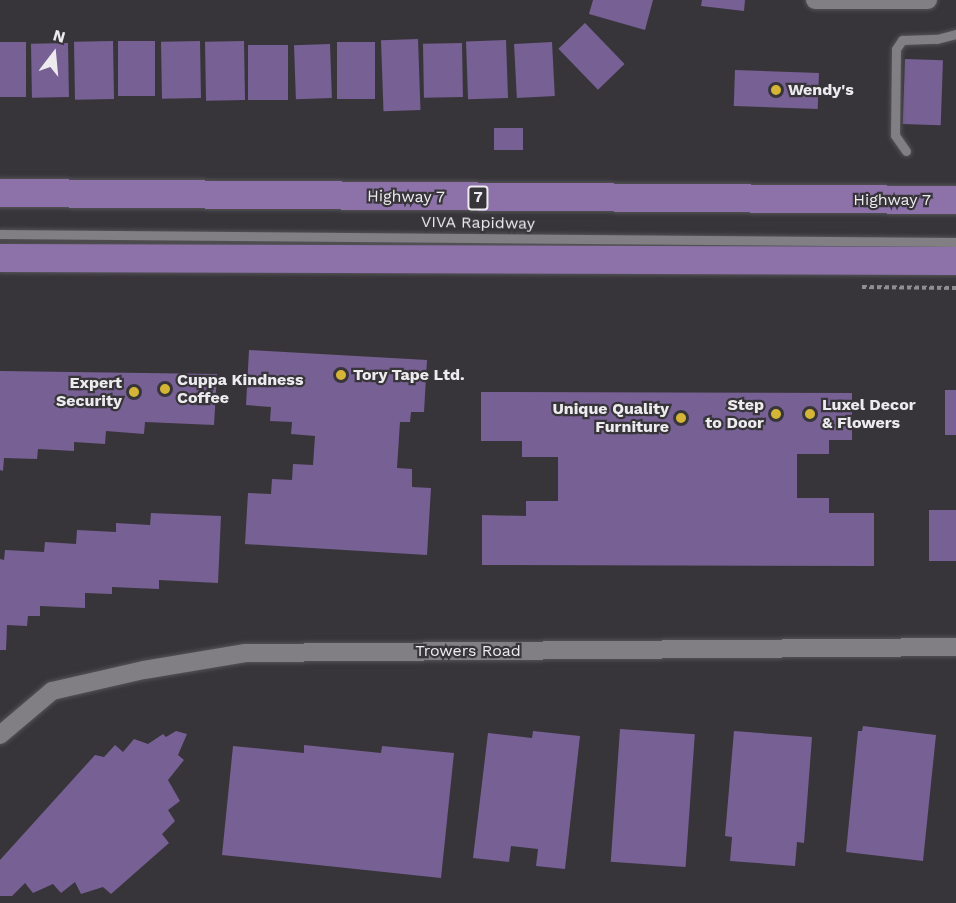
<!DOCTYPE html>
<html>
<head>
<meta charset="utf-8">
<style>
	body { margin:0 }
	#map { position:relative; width:956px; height:903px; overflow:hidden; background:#37353a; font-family:"Work Sans",sans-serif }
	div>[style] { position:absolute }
	.building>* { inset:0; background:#776094; transform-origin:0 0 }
	.path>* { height:4px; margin-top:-2px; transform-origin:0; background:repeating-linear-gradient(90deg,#8f8d91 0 4.5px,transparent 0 7.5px) }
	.roads { filter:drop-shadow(0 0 2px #545356) drop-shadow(0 0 2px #545356) }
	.lane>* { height:9px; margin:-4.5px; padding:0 4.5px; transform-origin:4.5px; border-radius:4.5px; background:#817e84 }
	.street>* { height:18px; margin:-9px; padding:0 9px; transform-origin:9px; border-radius:9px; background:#817e84 }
	.primary>* { height:28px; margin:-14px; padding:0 14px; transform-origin:14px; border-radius:14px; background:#8c72a9 }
	.dots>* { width:16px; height:16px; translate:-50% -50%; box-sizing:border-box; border:3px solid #37353a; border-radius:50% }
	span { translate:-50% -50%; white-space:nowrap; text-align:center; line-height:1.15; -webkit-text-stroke:4.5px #37353a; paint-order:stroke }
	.shield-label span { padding:2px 4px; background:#37353a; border:2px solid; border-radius:4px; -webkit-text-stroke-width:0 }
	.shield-label { font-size:15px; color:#edebee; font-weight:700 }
	.poi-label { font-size:16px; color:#edebee; font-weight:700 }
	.left { translate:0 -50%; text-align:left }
	.right { translate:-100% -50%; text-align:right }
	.street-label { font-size:16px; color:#edebee }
	.north { position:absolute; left:24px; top:24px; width:60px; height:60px; -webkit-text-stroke:4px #37353a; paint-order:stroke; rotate:16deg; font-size:16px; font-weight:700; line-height:24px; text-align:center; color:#edebee }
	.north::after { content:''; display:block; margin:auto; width:21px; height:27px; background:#edebee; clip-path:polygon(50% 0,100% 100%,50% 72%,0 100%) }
</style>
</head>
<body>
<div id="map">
	<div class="building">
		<i style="clip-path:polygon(593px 0,653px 0,645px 30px,589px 14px)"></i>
		<i style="clip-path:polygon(702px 0,745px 0,744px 11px,701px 6px)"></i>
		<i style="left:585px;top:23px;width:57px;height:37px;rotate:46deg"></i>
		<i style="left:418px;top:39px;width:71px;height:37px;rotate:88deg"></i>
		<i style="left:506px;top:40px;width:58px;height:40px;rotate:88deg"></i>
		<i style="left:113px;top:41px;width:58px;height:39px;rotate:89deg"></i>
		<i style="left:118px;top:41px;width:37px;height:55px"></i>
		<i style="left:200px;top:41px;width:57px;height:39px;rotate:89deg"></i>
		<i style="left:244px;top:41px;width:59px;height:39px;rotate:89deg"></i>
		<i style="left:0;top:42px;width:26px;height:55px"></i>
		<i style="left:337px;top:42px;width:38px;height:57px"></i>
		<i style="left:552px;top:42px;width:54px;height:38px;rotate:87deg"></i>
		<i style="left:68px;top:43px;width:54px;height:37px;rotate:89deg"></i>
		<i style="left:462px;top:43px;width:54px;height:39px;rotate:89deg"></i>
		<i style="left:330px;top:44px;width:54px;height:36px;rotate:88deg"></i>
		<i style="left:248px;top:45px;width:40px;height:55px"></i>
		<i style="left:905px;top:59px;width:38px;height:65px;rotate:2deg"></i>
		<i style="left:735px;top:70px;width:84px;height:36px;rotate:2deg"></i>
		<i style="left:494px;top:128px;width:29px;height:22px"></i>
		<i style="clip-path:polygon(249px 350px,427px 360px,424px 412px,411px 412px,410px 422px,400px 422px,397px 468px,412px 469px,412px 487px,431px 488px,427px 555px,245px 544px,248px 493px,271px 494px,272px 479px,292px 480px,293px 464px,313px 465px,315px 436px,291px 434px,292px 422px,270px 421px,271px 407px,246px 405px)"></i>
		<i style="clip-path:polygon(0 371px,217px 374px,214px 425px,145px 422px,144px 434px,106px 431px,105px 444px,74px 442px,74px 451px,38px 449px,37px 459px,4px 458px,3px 471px,0 470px)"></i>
		<i style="left:945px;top:390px;width:11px;height:45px"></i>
		<i style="clip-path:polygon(481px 392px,852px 393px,852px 440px,829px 440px,829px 454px,797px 454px,797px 498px,829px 498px,829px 513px,874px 513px,874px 566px,482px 565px,482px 515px,526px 516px,526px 501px,558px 501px,558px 457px,522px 457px,522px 441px,481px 441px)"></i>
		<i style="left:929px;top:510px;width:27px;height:51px"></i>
		<i style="clip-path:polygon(151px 513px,221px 516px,218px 583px,159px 580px,159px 589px,112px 587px,112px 594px,85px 593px,85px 608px,40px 606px,40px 616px,28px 616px,27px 626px,7px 625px,6px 650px,0 650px,0 559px,4px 560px,5px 550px,44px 552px,45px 542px,76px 544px,77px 530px,116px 532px,116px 523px,150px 525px)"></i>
		<i style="clip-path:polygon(863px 726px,936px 735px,923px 861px,846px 852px,858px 731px,862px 731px)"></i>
		<i style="left:620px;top:729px;width:75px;height:133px;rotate:4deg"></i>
		<i style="clip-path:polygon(176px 731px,187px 734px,178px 755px,184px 760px,168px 780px,180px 801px,168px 810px,175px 821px,162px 834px,169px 843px,111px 894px,103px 887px,81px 894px,75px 882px,61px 893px,53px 884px,33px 893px,25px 883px,12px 896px,0 896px,0 860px,95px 755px,104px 757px,115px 745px,123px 752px,134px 739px,148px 744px,163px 734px,166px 737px)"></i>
		<i style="clip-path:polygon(533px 731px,580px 736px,565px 869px,536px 866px,538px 849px,511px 846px,509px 862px,473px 858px,488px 733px,532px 738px)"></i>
		<i style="clip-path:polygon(734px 731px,812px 737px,804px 843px,797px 842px,795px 866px,730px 861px,732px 837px,725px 836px)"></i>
		<i style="clip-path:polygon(304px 745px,381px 753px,382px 746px,454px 753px,441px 878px,222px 855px,233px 746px,304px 753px)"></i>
	</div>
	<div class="path">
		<i style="left:862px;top:287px;width:94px;rotate:0.6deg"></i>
	</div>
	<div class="roads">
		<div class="lane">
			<i style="left:906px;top:151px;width:19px;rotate:-125deg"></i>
			<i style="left:895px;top:135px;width:86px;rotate:-89.3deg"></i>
			<i style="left:896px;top:49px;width:11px;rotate:-56deg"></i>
			<i style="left:902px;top:40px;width:35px;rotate:-2deg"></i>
			<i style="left:937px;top:39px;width:20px;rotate:-15deg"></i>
			<i style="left:0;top:234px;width:956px;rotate:0.48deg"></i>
		</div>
		<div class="street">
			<i style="left:815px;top:0;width:113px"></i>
			<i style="left:0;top:735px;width:68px;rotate:-40.2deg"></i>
			<i style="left:52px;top:691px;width:94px;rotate:-12.9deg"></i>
			<i style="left:144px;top:670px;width:103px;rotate:-9.5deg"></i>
			<i style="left:246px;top:653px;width:710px;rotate:-0.48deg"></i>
		</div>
		<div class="primary">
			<i style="left:0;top:193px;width:956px;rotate:0.42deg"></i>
			<i style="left:0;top:258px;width:956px;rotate:0.18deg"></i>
		</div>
	</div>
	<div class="dots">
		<i style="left:776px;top:90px;background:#d5b535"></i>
		<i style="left:341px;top:375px;background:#d5b535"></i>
		<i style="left:165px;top:389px;background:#d5b535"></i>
		<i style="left:134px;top:392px;background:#d5b535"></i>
		<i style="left:776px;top:414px;background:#d5b535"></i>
		<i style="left:810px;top:414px;background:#d5b535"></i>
		<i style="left:681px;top:418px;background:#d5b535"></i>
	</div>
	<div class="shield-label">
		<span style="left:478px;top:198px">7</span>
	</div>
	<div class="poi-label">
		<span class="left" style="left:788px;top:90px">Wendy's</span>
		<span class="left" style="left:353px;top:375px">Tory Tape Ltd.</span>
		<span class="left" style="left:177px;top:389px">Cuppa Kindness<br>Coffee</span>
		<span class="right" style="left:122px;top:392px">Expert<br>Security</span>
		<span class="right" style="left:764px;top:414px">Step<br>to Door</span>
		<span class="left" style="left:822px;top:414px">Luxel Decor<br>&amp; Flowers</span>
		<span class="right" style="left:669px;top:418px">Unique Quality<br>Furniture</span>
	</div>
	<div class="street-label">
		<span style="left:406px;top:197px;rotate:1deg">Highway 7</span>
		<span style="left:892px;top:200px">Highway 7</span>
		<span style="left:478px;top:223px;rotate:1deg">VIVA Rapidway</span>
		<span style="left:468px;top:651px">Trowers Road</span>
	</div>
	<div class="north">N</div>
</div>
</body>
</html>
